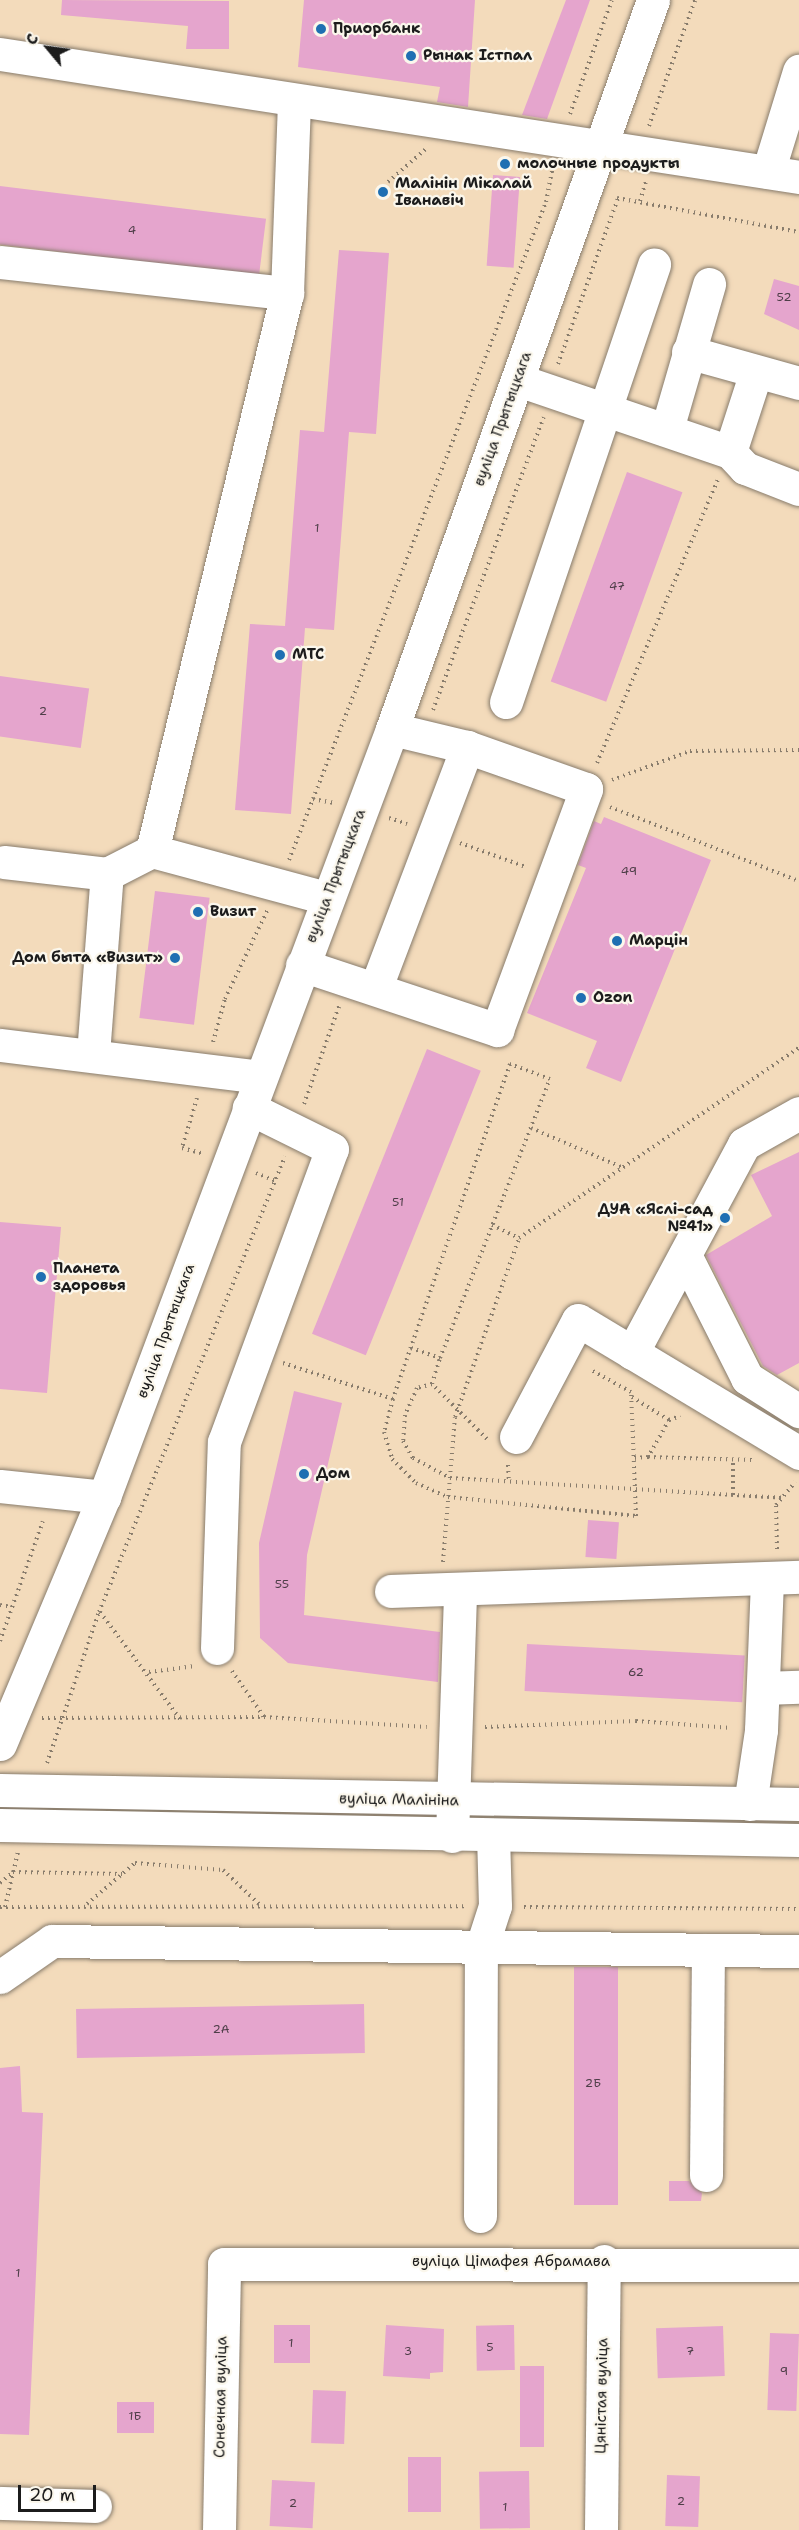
<!DOCTYPE html>
<html>
<head>
<meta charset="utf-8">
<style>
	body { margin:0 }
	#map { position:relative; width:799px; height:2530px; overflow:hidden; background:#f3dbbb; font-family:"Shantell Sans",sans-serif }
	div>[style] { position:absolute }
	.building>* { inset:0; background:#e5a5cd; transform-origin:0 0 }
	.path>* { height:4px; margin-top:-2px; transform-origin:0; background:repeating-linear-gradient(90deg,#887c6c 0 1.5px,transparent 0 6px) }
	.roads { filter:drop-shadow(0 0 2px #887c6c) drop-shadow(0 0 2px #887c6c) }
	.minor>* { height:33px; margin:-16.5px; padding:0 16.5px; transform-origin:16.5px; border-radius:16.5px; background:#fff }
	.major>* { height:33px; margin:-16.5px; padding:0 16.5px; transform-origin:16.5px; border-radius:16.5px; background:#fff }
	.dots>* { width:16px; height:16px; translate:-50% -50%; box-sizing:border-box; border:3px solid #fbf7ec; border-radius:50% }
	span { translate:-50% -50%; white-space:nowrap; text-align:center; line-height:1.15; -webkit-text-stroke:4.5px #fbf7ec; paint-order:stroke }
	.number-label { font-size:12px; color:#4e3e48 }
	.number-label span { -webkit-text-stroke-width:0 }
	.poi-label { font-size:15px; color:#1c1c1c; font-weight:700 }
	.left { translate:0 -50%; text-align:left }
	.right { translate:-100% -50%; text-align:right }
	.street-label { font-size:15px; color:#1c1c1c }
	.north { position:absolute; left:18px; top:18px; width:60px; height:60px; -webkit-text-stroke:4px #fbf7ec; paint-order:stroke; rotate:299deg; font-size:16px; font-weight:700; line-height:24px; text-align:center; color:#1c1c1c }
	.north::after { content:''; display:block; margin:auto; width:21px; height:27px; background:#1c1c1c; clip-path:polygon(50% 0,100% 100%,50% 72%,0 100%) }
	.scale { position:absolute; left:18px; top:2485px; width:78px; height:27px; box-sizing:border-box; border:3px solid #1c1c1c; border-top:0; padding-left:8px; font-size:18px; line-height:21px; white-space:nowrap; color:#1c1c1c; -webkit-text-stroke:4px #fbf7ec; paint-order:stroke }
</style>
</head>
<body>
<div id="map">
	<div class="building">
		<i style="clip-path:polygon(62px 0,229px 1px,229px 49px,186px 49px,188px 26px,61px 15px)"></i>
		<i style="clip-path:polygon(304px 0,475px 0,468px 107px,437px 102px,440px 87px,298px 67px)"></i>
		<i style="clip-path:polygon(566px 0,590px 0,547px 119px,522px 115px)"></i>
		<i style="left:493px;top:175px;width:27px;height:91px;rotate:4deg"></i>
		<i style="left:0;top:186px;width:268px;height:58px;rotate:7deg"></i>
		<i style="clip-path:polygon(339px 250px,389px 253px,376px 434px,349px 432px,334px 630px,305px 628px,291px 814px,235px 810px,250px 624px,285px 626px,300px 430px,324px 432px)"></i>
		<i style="clip-path:polygon(774px 279px,799px 286px,799px 330px,764px 314px)"></i>
		<i style="left:627px;top:472px;width:59px;height:223px;rotate:20deg"></i>
		<i style="left:0;top:676px;width:90px;height:60px;rotate:8deg"></i>
		<i style="clip-path:polygon(604px 817px,711px 860px,621px 1082px,586px 1068px,597px 1041px,527px 1013px,586px 868px,578px 865px,594px 821px,601px 824px)"></i>
		<i style="left:155px;top:891px;width:55px;height:128px;rotate:7deg"></i>
		<i style="left:427px;top:1049px;width:58px;height:307px;rotate:22deg"></i>
		<i style="clip-path:polygon(799px 1152px,799px 1363px,777px 1375px,763px 1366px,706px 1255px,772px 1216px,751px 1175px)"></i>
		<i style="clip-path:polygon(0 1222px,61px 1227px,47px 1393px,0 1389px)"></i>
		<i style="clip-path:polygon(294px 1391px,342px 1403px,307px 1555px,304px 1615px,440px 1632px,438px 1682px,288px 1663px,260px 1638px,259px 1543px)"></i>
		<i style="left:588px;top:1520px;width:31px;height:37px;rotate:4deg"></i>
		<i style="left:527px;top:1644px;width:218px;height:47px;rotate:3deg"></i>
		<i style="left:574px;top:1967px;width:44px;height:238px"></i>
		<i style="left:364px;top:2004px;width:49px;height:288px;rotate:89deg"></i>
		<i style="clip-path:polygon(20px 2066px,22px 2112px,43px 2113px,29px 2435px,0 2434px,0 2068px)"></i>
		<i style="clip-path:polygon(669px 2181px,689px 2181px,702px 2193px,701px 2201px,669px 2201px)"></i>
		<i style="left:274px;top:2325px;width:36px;height:38px"></i>
		<i style="clip-path:polygon(386px 2325px,444px 2329px,443px 2372px,430px 2373px,430px 2379px,383px 2376px)"></i>
		<i style="left:514px;top:2325px;width:45px;height:38px;rotate:89deg"></i>
		<i style="left:723px;top:2326px;width:50px;height:67px;rotate:88deg"></i>
		<i style="left:770px;top:2333px;width:29px;height:77px;rotate:2deg"></i>
		<i style="left:520px;top:2366px;width:24px;height:81px"></i>
		<i style="left:313px;top:2390px;width:33px;height:53px;rotate:2deg"></i>
		<i style="left:117px;top:2402px;width:37px;height:31px"></i>
		<i style="left:408px;top:2457px;width:33px;height:55px"></i>
		<i style="left:529px;top:2471px;width:57px;height:50px;rotate:89deg"></i>
		<i style="left:667px;top:2475px;width:33px;height:51px;rotate:2deg"></i>
		<i style="left:272px;top:2480px;width:43px;height:46px;rotate:3deg"></i>
	</div>
	<div class="path">
		<i style="left:570px;top:114px;width:121px;rotate:-69.8deg"></i>
		<i style="left:649px;top:126px;width:134px;rotate:-69.9deg"></i>
		<i style="left:388px;top:182px;width:52px;rotate:-41.1deg"></i>
		<i style="left:617px;top:198px;width:185px;rotate:10.6deg"></i>
		<i style="left:640px;top:201px;width:21px;rotate:-73deg"></i>
		<i style="left:558px;top:364px;width:177px;rotate:-70.1deg"></i>
		<i style="left:433px;top:710px;width:313px;rotate:-69.3deg"></i>
		<i style="left:597px;top:763px;width:308px;rotate:-66.9deg"></i>
		<i style="left:612px;top:780px;width:83px;rotate:-20.4deg"></i>
		<i style="left:690px;top:751px;width:109px;rotate:-0.5deg"></i>
		<i style="left:313px;top:799px;width:641px;rotate:-68.68deg"></i>
		<i style="left:546px;top:202px;width:37px;rotate:-79deg"></i>
		<i style="left:610px;top:807px;width:203px;rotate:21.4deg"></i>
		<i style="left:389px;top:818px;width:19px;rotate:18deg"></i>
		<i style="left:460px;top:843px;width:70px;rotate:20deg"></i>
		<i style="left:289px;top:860px;width:66px;rotate:-68.5deg"></i>
		<i style="left:313px;top:799px;width:20px;rotate:11deg"></i>
		<i style="left:213px;top:1042px;width:45px;rotate:-74.4deg"></i>
		<i style="left:225px;top:999px;width:98px;rotate:-64.5deg"></i>
		<i style="left:197px;top:1098px;width:52px;rotate:106.7deg"></i>
		<i style="left:182px;top:1148px;width:23px;rotate:15deg"></i>
		<i style="left:304px;top:1104px;width:104px;rotate:-70.3deg"></i>
		<i style="left:531px;top:1128px;width:98px;rotate:23.4deg"></i>
		<i style="left:256px;top:1173px;width:22px;rotate:22deg"></i>
		<i style="left:492px;top:1225px;width:30px;rotate:26deg"></i>
		<i style="left:411px;top:1348px;width:31px;rotate:19deg"></i>
		<i style="left:440px;top:1358px;width:300px;rotate:-68.5deg"></i>
		<i style="left:550px;top:1079px;width:43px;rotate:-159.4deg"></i>
		<i style="left:510px;top:1064px;width:355px;rotate:109.3deg"></i>
		<i style="left:393px;top:1399px;width:34px;rotate:105deg"></i>
		<i style="left:384px;top:1432px;width:28px;rotate:73deg"></i>
		<i style="left:392px;top:1459px;width:34px;rotate:45deg"></i>
		<i style="left:416px;top:1483px;width:35px;rotate:24deg"></i>
		<i style="left:448px;top:1497px;width:189px;rotate:5.8deg"></i>
		<i style="left:636px;top:1516px;width:124px;rotate:-92.3deg"></i>
		<i style="left:631px;top:1392px;width:46px;rotate:-151.2deg"></i>
		<i style="left:283px;top:1363px;width:116px;rotate:18.1deg"></i>
		<i style="left:432px;top:1384px;width:27px;rotate:-73deg"></i>
		<i style="left:632px;top:1397px;width:44px;rotate:31.9deg"></i>
		<i style="left:669px;top:1420px;width:43px;rotate:119.6deg"></i>
		<i style="left:648px;top:1457px;width:15px;rotate:176deg"></i>
		<i style="left:669px;top:1420px;width:12px;rotate:-20deg"></i>
		<i style="left:487px;top:1439px;width:78px;rotate:-135deg"></i>
		<i style="left:432px;top:1384px;width:16px;rotate:165deg"></i>
		<i style="left:417px;top:1388px;width:30px;rotate:114deg"></i>
		<i style="left:405px;top:1415px;width:26px;rotate:94deg"></i>
		<i style="left:403px;top:1441px;width:20px;rotate:60deg"></i>
		<i style="left:413px;top:1458px;width:42px;rotate:28.4deg"></i>
		<i style="left:450px;top:1478px;width:334px;rotate:3.4deg"></i>
		<i style="left:648px;top:1457px;width:104px;rotate:1.7deg"></i>
		<i style="left:508px;top:1465px;width:17px;rotate:87deg"></i>
		<i style="left:733px;top:1495px;width:36px;rotate:-90deg"></i>
		<i style="left:777px;top:1549px;width:44px;rotate:-91.3deg"></i>
		<i style="left:776px;top:1505px;width:30px;rotate:-50deg"></i>
		<i style="left:443px;top:1562px;width:145px;rotate:-85.3deg"></i>
		<i style="left:455px;top:1417px;width:190px;rotate:-70.3deg"></i>
		<i style="left:519px;top:1238px;width:338px;rotate:-34.2deg"></i>
		<i style="left:0;top:1605px;width:12px;rotate:9deg"></i>
		<i style="left:100px;top:1612px;width:134px;rotate:53.2deg"></i>
		<i style="left:0;top:1641px;width:127px;rotate:-70.3deg"></i>
		<i style="left:232px;top:1671px;width:56px;rotate:55.2deg"></i>
		<i style="left:149px;top:1672px;width:47px;rotate:-7.3deg"></i>
		<i style="left:42px;top:1718px;width:222px;rotate:-0.3deg"></i>
		<i style="left:264px;top:1717px;width:163px;rotate:3.5deg"></i>
		<i style="left:485px;top:1727px;width:151px;rotate:-2.3deg"></i>
		<i style="left:636px;top:1721px;width:96px;rotate:4.2deg"></i>
		<i style="left:47px;top:1763px;width:160px;rotate:-71deg"></i>
		<i style="left:99px;top:1612px;width:492px;rotate:-67.8deg"></i>
		<i style="left:0;top:1883px;width:17px;rotate:-40deg"></i>
		<i style="left:13px;top:1872px;width:109px;rotate:1.1deg"></i>
		<i style="left:87px;top:1904px;width:63px;rotate:-40.5deg"></i>
		<i style="left:135px;top:1863px;width:88px;rotate:4.5deg"></i>
		<i style="left:223px;top:1870px;width:51px;rotate:43.4deg"></i>
		<i style="left:0;top:1907px;width:465px;rotate:-0.1deg"></i>
		<i style="left:5px;top:1907px;width:57px;rotate:-76.7deg"></i>
		<i style="left:524px;top:1907px;width:275px;rotate:0.4deg"></i>
	</div>
	<div class="roads">
		<div class="minor">
			<i style="left:0;top:54px;width:808px;rotate:8.75deg"></i>
			<i style="left:768px;top:172px;width:106px;rotate:-72.9deg"></i>
			<i style="left:0;top:262px;width:289px;rotate:6.2deg"></i>
			<i style="left:688px;top:352px;width:115px;rotate:15.6deg"></i>
			<i style="left:518px;top:380px;width:224px;rotate:18.8deg"></i>
			<i style="left:730px;top:452px;width:22px;rotate:47deg"></i>
			<i style="left:745px;top:468px;width:58px;rotate:21.3deg"></i>
			<i style="left:667px;top:429px;width:151px;rotate:-73.8deg"></i>
			<i style="left:730px;top:452px;width:84px;rotate:-72deg"></i>
			<i style="left:506px;top:702px;width:462px;rotate:-71.3deg"></i>
			<i style="left:152px;top:851px;width:574px;rotate:-76.4deg"></i>
			<i style="left:287px;top:293px;width:191px;rotate:-87.9deg"></i>
			<i style="left:4px;top:862px;width:104px;rotate:6.6deg"></i>
			<i style="left:107px;top:874px;width:51px;rotate:-27.1deg"></i>
			<i style="left:152px;top:851px;width:180px;rotate:15.1deg"></i>
			<i style="left:302px;top:965px;width:206px;rotate:18.4deg"></i>
			<i style="left:497px;top:1030px;width:257px;rotate:-69.7deg"></i>
			<i style="left:586px;top:789px;width:126px;rotate:-160.6deg"></i>
			<i style="left:467px;top:747px;width:77px;rotate:-166.5deg"></i>
			<i style="left:376px;top:987px;width:257px;rotate:-69.2deg"></i>
			<i style="left:0;top:1045px;width:262px;rotate:7deg"></i>
			<i style="left:93px;top:1054px;width:181px;rotate:-85.6deg"></i>
			<i style="left:685px;top:1255px;width:138px;rotate:63.2deg"></i>
			<i style="left:747px;top:1378px;width:62px;rotate:32.4deg"></i>
			<i style="left:632px;top:1353px;width:237px;rotate:-61.8deg"></i>
			<i style="left:744px;top:1144px;width:63px;rotate:-29.4deg"></i>
			<i style="left:516px;top:1437px;width:132px;rotate:-62.1deg"></i>
			<i style="left:578px;top:1320px;width:258px;rotate:31deg"></i>
			<i style="left:0;top:1486px;width:105px;rotate:6deg"></i>
			<i style="left:391px;top:1591px;width:408px;rotate:-2deg"></i>
			<i style="left:217px;top:1648px;width:206px;rotate:-88.1deg"></i>
			<i style="left:224px;top:1442px;width:312px;rotate:-69.8deg"></i>
			<i style="left:332px;top:1149px;width:93px;rotate:-153.7deg"></i>
			<i style="left:763px;top:1688px;width:36px;rotate:-2deg"></i>
			<i style="left:0;top:1744px;width:268px;rotate:-67.2deg"></i>
			<i style="left:104px;top:1497px;width:820px;rotate:-69.44deg"></i>
			<i style="left:392px;top:729px;width:774px;rotate:-70.3deg"></i>
			<i style="left:750px;top:1804px;width:75px;rotate:-81.5deg"></i>
			<i style="left:761px;top:1730px;width:149px;rotate:-87.7deg"></i>
			<i style="left:452px;top:1836px;width:246px;rotate:-88.1deg"></i>
			<i style="left:0;top:1977px;width:63px;rotate:-34.7deg"></i>
			<i style="left:52px;top:1941px;width:747px;rotate:0.77deg"></i>
			<i style="left:706px;top:2175px;width:225px;rotate:-89.5deg"></i>
			<i style="left:480px;top:2216px;width:267px;rotate:-89.8deg"></i>
			<i style="left:481px;top:1949px;width:45px;rotate:-72deg"></i>
			<i style="left:495px;top:1906px;width:70px;rotate:-91.6deg"></i>
			<i style="left:0;top:2503px;width:95px;rotate:1.8deg"></i>
			<i style="left:219px;top:2530px;width:266px;rotate:-88.9deg"></i>
			<i style="left:224px;top:2264px;width:575px;rotate:0.1deg"></i>
			<i style="left:601px;top:2530px;width:269px;rotate:-89.4deg"></i>
		</div>
		<div class="major">
			<i style="left:0;top:1790px;width:799px;rotate:1deg"></i>
			<i style="left:0;top:1825px;width:799px;rotate:1.08deg"></i>
		</div>
	</div>
	<div class="dots">
		<i style="left:321px;top:29px;background:#1f6fb2"></i>
		<i style="left:411px;top:56px;background:#1f6fb2"></i>
		<i style="left:505px;top:164px;background:#1f6fb2"></i>
		<i style="left:383px;top:192px;background:#1f6fb2"></i>
		<i style="left:280px;top:655px;background:#1f6fb2"></i>
		<i style="left:198px;top:912px;background:#1f6fb2"></i>
		<i style="left:617px;top:941px;background:#1f6fb2"></i>
		<i style="left:175px;top:958px;background:#1f6fb2"></i>
		<i style="left:581px;top:998px;background:#1f6fb2"></i>
		<i style="left:725px;top:1218px;background:#1f6fb2"></i>
		<i style="left:41px;top:1277px;background:#1f6fb2"></i>
		<i style="left:304px;top:1474px;background:#1f6fb2"></i>
	</div>
	<div class="number-label">
		<span style="left:132px;top:231px">4</span>
		<span style="left:784px;top:298px">52</span>
		<span style="left:317px;top:529px">1</span>
		<span style="left:617px;top:587px">47</span>
		<span style="left:43px;top:712px">2</span>
		<span style="left:629px;top:872px">49</span>
		<span style="left:398px;top:1203px">51</span>
		<span style="left:282px;top:1585px">55</span>
		<span style="left:636px;top:1673px">62</span>
		<span style="left:221px;top:2030px">2А</span>
		<span style="left:593px;top:2084px">2Б</span>
		<span style="left:18px;top:2274px">1</span>
		<span style="left:291px;top:2344px">1</span>
		<span style="left:490px;top:2348px">5</span>
		<span style="left:408px;top:2352px">3</span>
		<span style="left:690px;top:2352px">7</span>
		<span style="left:784px;top:2372px">9</span>
		<span style="left:135px;top:2417px">1Б</span>
		<span style="left:681px;top:2502px">2</span>
		<span style="left:293px;top:2504px">2</span>
		<span style="left:505px;top:2508px">1</span>
	</div>
	<div class="poi-label">
		<span class="left" style="left:333px;top:29px">Приорбанк</span>
		<span class="left" style="left:423px;top:56px">Рынак Істпал</span>
		<span class="left" style="left:517px;top:164px">молочные продукты</span>
		<span class="left" style="left:395px;top:192px">Малінін Мікалай<br>Іванавіч</span>
		<span class="left" style="left:292px;top:655px">МТС</span>
		<span class="left" style="left:210px;top:912px">Визит</span>
		<span class="left" style="left:629px;top:941px">Марцін</span>
		<span class="right" style="left:163px;top:958px">Дом быта «Визит»</span>
		<span class="left" style="left:593px;top:998px">Ozon</span>
		<span class="right" style="left:713px;top:1218px">ДУА «Яслі-сад<br>№41»</span>
		<span class="left" style="left:53px;top:1277px">Планета<br>здоровья</span>
		<span class="left" style="left:316px;top:1474px">Дом</span>
	</div>
	<div class="street-label">
		<span style="left:503px;top:419px;rotate:-70deg">вуліца Прытыцкага</span>
		<span style="left:336px;top:876px;rotate:-69deg">вуліца Прытыцкага</span>
		<span style="left:166px;top:1331px;rotate:-70deg">вуліца Прытыцкага</span>
		<span style="left:399px;top:1800px;rotate:1deg">вуліца Малініна</span>
		<span style="left:511px;top:2262px">вуліца Цімафея Абрамава</span>
		<span style="left:602px;top:2396px;rotate:-89deg">Цяністая вуліца</span>
		<span style="left:221px;top:2397px;rotate:-89deg">Сонечная вуліца</span>
	</div>
	<div class="north">С</div>
	<div class="scale">20 m</div>
</div>
</body>
</html>
